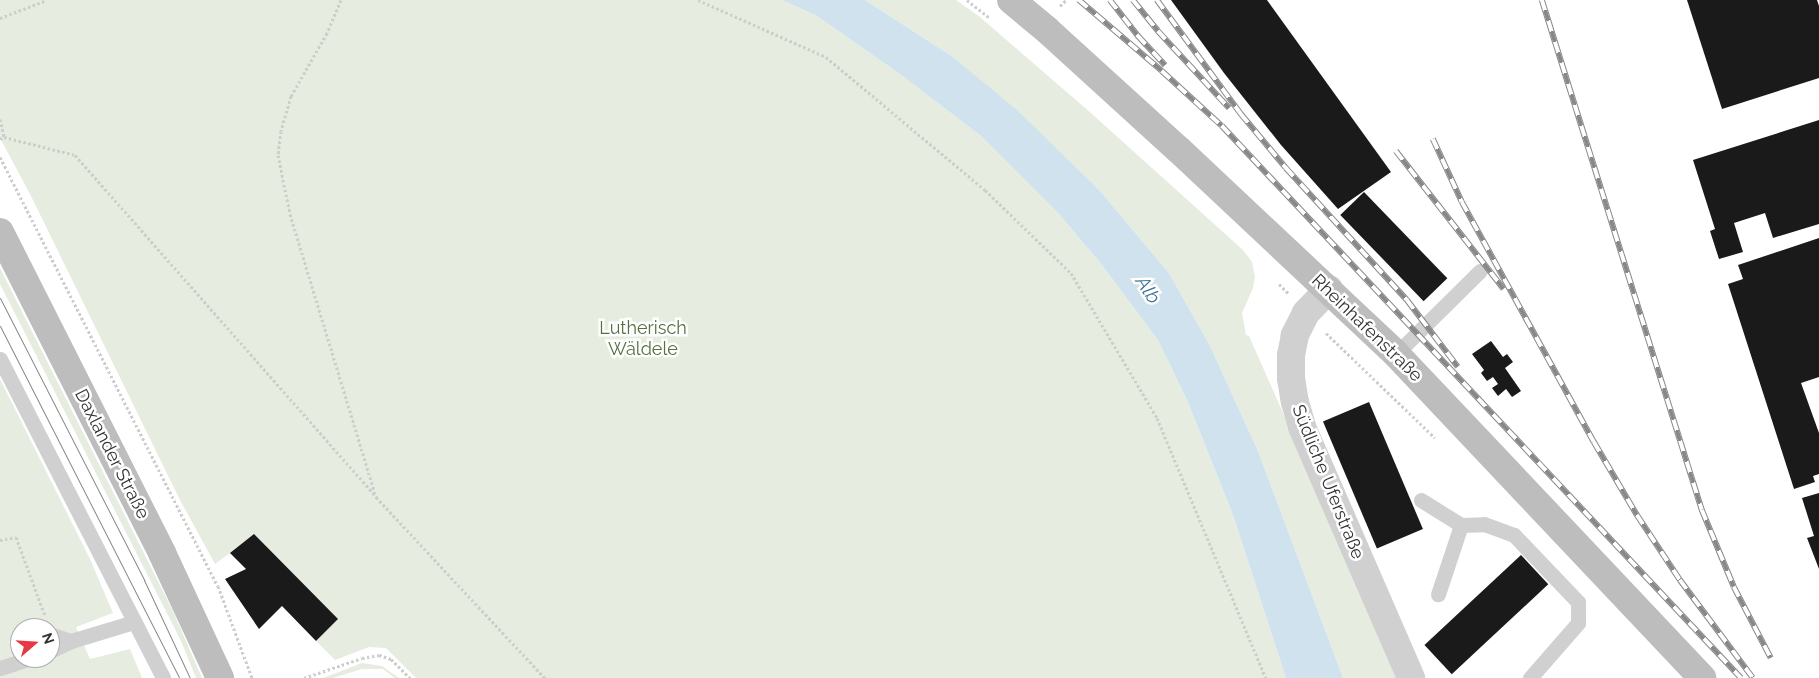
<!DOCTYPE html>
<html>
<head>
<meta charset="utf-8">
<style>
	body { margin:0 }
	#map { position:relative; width:1819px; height:678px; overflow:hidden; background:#fff; font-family:Raleway,sans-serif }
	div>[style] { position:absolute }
	.green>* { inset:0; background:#e6ecdf }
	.water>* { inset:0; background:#cfe2ee }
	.building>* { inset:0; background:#1a1a1a; transform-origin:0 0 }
	.path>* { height:3px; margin-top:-1.5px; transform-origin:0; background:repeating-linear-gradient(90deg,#cdcdcd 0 2.5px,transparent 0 5px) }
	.lane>* { height:15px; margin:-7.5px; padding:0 7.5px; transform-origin:7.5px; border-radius:7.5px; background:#d0d0d0 }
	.street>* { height:28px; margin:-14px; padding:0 14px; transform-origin:14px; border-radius:14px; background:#d0d0d0 }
	.secondary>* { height:28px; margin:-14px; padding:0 14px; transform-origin:14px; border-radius:14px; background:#bdbdbd }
	.tram>* { height:1px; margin:-0.5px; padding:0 0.5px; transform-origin:0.5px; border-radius:0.5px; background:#888 }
	.rail>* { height:5.5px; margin-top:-2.75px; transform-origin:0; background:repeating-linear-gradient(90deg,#fff 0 11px,#888 0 22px); box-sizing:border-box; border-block:1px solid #888 }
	span { translate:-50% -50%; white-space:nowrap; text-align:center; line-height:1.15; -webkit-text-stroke:5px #fff; paint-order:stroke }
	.street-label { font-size:18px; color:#333 }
	.park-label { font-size:18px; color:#56703f }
	.water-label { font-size:19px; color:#3f7597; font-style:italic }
	.north { position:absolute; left:10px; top:618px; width:50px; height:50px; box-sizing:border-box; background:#fff; border:1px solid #adadad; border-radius:50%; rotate:71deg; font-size:14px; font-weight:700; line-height:20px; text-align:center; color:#333 }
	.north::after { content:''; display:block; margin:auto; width:18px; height:22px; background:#e63946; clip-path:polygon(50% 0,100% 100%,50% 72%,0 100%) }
</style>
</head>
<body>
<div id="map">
	<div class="green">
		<i style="clip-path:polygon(0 0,782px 0,817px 16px,900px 74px,981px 136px,1059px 214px,1102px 265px,1158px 340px,1187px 400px,1233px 515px,1286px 678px,416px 678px,386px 648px,369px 647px,335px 660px,316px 641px,338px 619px,230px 553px,215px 564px,180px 500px,31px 196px,0 138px)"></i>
		<i style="clip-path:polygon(865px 0,956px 0,980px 17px,1092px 114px,1243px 250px,1252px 262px,1255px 277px,1253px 288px,1242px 313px,1246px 335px,1249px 336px,1334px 528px,1396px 678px,1343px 678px,1258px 451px,1210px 346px,1169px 273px,1100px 191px,953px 57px)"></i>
		<i style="clip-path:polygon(0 268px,172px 609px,202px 678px,196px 678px,181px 641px,0 284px)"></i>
		<i style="clip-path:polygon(evenodd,0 379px,90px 559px,113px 613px,76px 627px,90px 659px,130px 649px,142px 678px,0 678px,0 379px,20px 628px,50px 628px,50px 658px,20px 658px,20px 628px)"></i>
		<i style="clip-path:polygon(362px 663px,382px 666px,399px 678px,395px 678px,383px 669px,362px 669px,333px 678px,323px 678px)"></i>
	</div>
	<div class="water">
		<i style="clip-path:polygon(782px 0,865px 0,953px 57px,1018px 111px,1100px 191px,1169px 273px,1210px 346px,1258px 451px,1343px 678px,1286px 678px,1233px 515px,1187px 400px,1158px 340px,1102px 265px,1059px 214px,981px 136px,900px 74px,817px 16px)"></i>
	</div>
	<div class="building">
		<i style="clip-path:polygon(1171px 0,1267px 0,1391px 172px,1338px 209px,1281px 145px,1224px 73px)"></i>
		<i style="clip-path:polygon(1687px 0,1817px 0,1819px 6px,1819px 78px,1722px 109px)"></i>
		<i style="clip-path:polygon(1819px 120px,1819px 224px,1773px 238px,1765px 213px,1734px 223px,1743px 252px,1719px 259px,1710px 231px,1715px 229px,1693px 160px)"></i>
		<i style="left:1364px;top:192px;width:120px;height:33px;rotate:46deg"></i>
		<i style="clip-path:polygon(1819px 238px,1819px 377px,1801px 383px,1819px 433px,1819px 474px,1813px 476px,1815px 482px,1794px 489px,1728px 284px,1743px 279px,1738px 265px)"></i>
		<i style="clip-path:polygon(1491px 341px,1503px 357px,1507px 354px,1513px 362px,1505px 368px,1521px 391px,1512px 397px,1506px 389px,1498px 396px,1492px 388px,1498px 384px,1493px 377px,1487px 381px,1481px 373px,1484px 370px,1472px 354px)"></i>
		<i style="left:1369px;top:402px;width:138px;height:50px;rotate:67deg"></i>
		<i style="clip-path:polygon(1819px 493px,1819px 569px,1807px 538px,1814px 536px,1802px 498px)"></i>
		<i style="clip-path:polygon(254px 534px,338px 619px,316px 641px,282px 606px,259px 629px,225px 579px,246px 569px,230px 553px)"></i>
		<i style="left:1521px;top:555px;width:40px;height:132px;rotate:47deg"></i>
	</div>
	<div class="path">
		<i style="left:341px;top:0;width:36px;rotate:113deg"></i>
		<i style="left:327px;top:33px;width:73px;rotate:119.7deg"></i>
		<i style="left:291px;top:96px;width:36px;rotate:106deg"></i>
		<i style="left:281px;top:131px;width:24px;rotate:97deg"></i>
		<i style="left:278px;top:155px;width:60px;rotate:78.5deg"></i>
		<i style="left:290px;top:214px;width:293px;rotate:73.1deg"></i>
		<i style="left:698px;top:0;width:140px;rotate:24deg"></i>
		<i style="left:826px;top:57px;width:207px;rotate:39.9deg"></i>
		<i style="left:985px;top:190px;width:120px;rotate:44deg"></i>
		<i style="left:1071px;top:273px;width:169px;rotate:59.3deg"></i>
		<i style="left:1157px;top:418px;width:282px;rotate:67.3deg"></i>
		<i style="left:967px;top:0;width:29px;rotate:38deg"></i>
		<i style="left:1060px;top:6px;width:8px;rotate:-45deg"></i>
		<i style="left:0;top:18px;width:50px;rotate:-21deg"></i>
		<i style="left:0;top:119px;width:18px;rotate:77deg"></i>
		<i style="left:0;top:139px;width:4px;rotate:-27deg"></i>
		<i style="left:4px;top:137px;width:73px;rotate:14.2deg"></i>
		<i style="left:75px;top:155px;width:456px;rotate:48.6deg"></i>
		<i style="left:376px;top:497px;width:248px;rotate:47deg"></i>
		<i style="left:0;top:157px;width:481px;rotate:63.1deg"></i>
		<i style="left:218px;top:586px;width:98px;rotate:69.7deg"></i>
		<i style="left:1279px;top:284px;width:14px;rotate:45deg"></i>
		<i style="left:1326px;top:333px;width:151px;rotate:43.9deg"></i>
		<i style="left:0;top:540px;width:16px;rotate:-11deg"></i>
		<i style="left:16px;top:537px;width:84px;rotate:69.8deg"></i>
		<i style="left:304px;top:678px;width:61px;rotate:-19deg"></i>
		<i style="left:362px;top:658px;width:17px;rotate:-10deg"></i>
		<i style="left:379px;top:655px;width:13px;rotate:18deg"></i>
		<i style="left:391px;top:659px;width:27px;rotate:45deg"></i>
	</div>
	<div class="lane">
		<i style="left:1396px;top:354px;width:118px;rotate:-44.7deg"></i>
		<i style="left:0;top:359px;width:358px;rotate:62.9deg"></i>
		<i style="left:1421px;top:500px;width:47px;rotate:32deg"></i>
		<i style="left:1461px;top:525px;width:73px;rotate:108.4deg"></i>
		<i style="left:1461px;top:525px;width:23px;rotate:-2deg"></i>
		<i style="left:1484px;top:524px;width:32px;rotate:20deg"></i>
		<i style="left:1514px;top:535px;width:93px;rotate:46.3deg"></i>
		<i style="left:1578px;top:602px;width:21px;rotate:90deg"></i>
		<i style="left:1578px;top:623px;width:73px;rotate:131.1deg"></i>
		<i style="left:52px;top:635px;width:20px;rotate:18deg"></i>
		<i style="left:71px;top:641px;width:66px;rotate:-16.8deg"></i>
		<i style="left:50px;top:651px;width:23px;rotate:-25deg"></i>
		<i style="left:0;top:668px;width:32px;rotate:-18deg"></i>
	</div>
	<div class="street">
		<i style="left:1329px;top:289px;width:33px;rotate:134deg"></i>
		<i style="left:1306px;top:313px;width:25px;rotate:117deg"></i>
		<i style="left:1295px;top:335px;width:20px;rotate:101deg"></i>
		<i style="left:1291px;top:355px;width:23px;rotate:90deg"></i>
		<i style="left:1291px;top:378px;width:24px;rotate:81deg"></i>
		<i style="left:1295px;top:402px;width:26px;rotate:74deg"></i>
		<i style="left:1302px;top:427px;width:274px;rotate:66.5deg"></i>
	</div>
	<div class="secondary">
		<i style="left:1011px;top:0;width:47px;rotate:39.8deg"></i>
		<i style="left:1047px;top:30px;width:178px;rotate:42.3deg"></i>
		<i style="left:1179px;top:150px;width:298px;rotate:43.2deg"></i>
		<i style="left:1396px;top:354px;width:446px;rotate:46.6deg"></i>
		<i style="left:0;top:232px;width:360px;rotate:63.2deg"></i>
		<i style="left:162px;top:553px;width:138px;rotate:65.1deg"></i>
	</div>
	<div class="tram">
		<i style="left:0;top:298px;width:317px;rotate:62.9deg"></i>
		<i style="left:144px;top:580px;width:108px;rotate:64.9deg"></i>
		<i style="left:0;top:326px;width:395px;rotate:63deg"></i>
	</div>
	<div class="rail">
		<i style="left:1079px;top:0;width:109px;rotate:40.5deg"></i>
		<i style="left:1162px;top:71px;width:81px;rotate:42.5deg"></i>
		<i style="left:1222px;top:126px;width:758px;rotate:46.76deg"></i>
		<i style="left:1110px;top:0;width:46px;rotate:52.1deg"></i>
		<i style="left:1138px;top:36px;width:40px;rotate:47deg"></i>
		<i style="left:1133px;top:0;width:40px;rotate:51deg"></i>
		<i style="left:1158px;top:31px;width:105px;rotate:47.3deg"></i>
		<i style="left:1157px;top:0;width:142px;rotate:53.6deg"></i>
		<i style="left:1241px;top:114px;width:70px;rotate:50.2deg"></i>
		<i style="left:1286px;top:168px;width:179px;rotate:47.5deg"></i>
		<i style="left:1407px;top:300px;width:84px;rotate:52.7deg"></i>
		<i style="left:1542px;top:0;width:535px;rotate:72.58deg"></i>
		<i style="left:1702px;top:510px;width:83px;rotate:67.4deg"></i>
		<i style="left:1734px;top:587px;width:80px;rotate:62.5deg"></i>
		<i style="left:1433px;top:139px;width:69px;rotate:65.3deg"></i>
		<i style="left:1462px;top:202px;width:274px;rotate:61.2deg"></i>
		<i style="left:1594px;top:442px;width:85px;rotate:59.5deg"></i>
		<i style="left:1637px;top:515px;width:78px;rotate:56.5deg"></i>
		<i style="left:1680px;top:580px;width:122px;rotate:53.3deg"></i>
		<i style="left:1396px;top:151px;width:175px;rotate:52deg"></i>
	</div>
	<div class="street-label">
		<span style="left:1367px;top:328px;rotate:44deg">Rheinhafenstraße</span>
		<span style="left:112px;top:454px;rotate:63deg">Daxlander Straße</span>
		<span style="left:1328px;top:482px;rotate:68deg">Südliche Uferstraße</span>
	</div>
	<div class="park-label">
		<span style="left:643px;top:339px">Lutherisch<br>Wäldele</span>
	</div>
	<div class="water-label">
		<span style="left:1148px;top:290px;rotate:57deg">Alb</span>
	</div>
	<div class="north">N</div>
</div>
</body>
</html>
